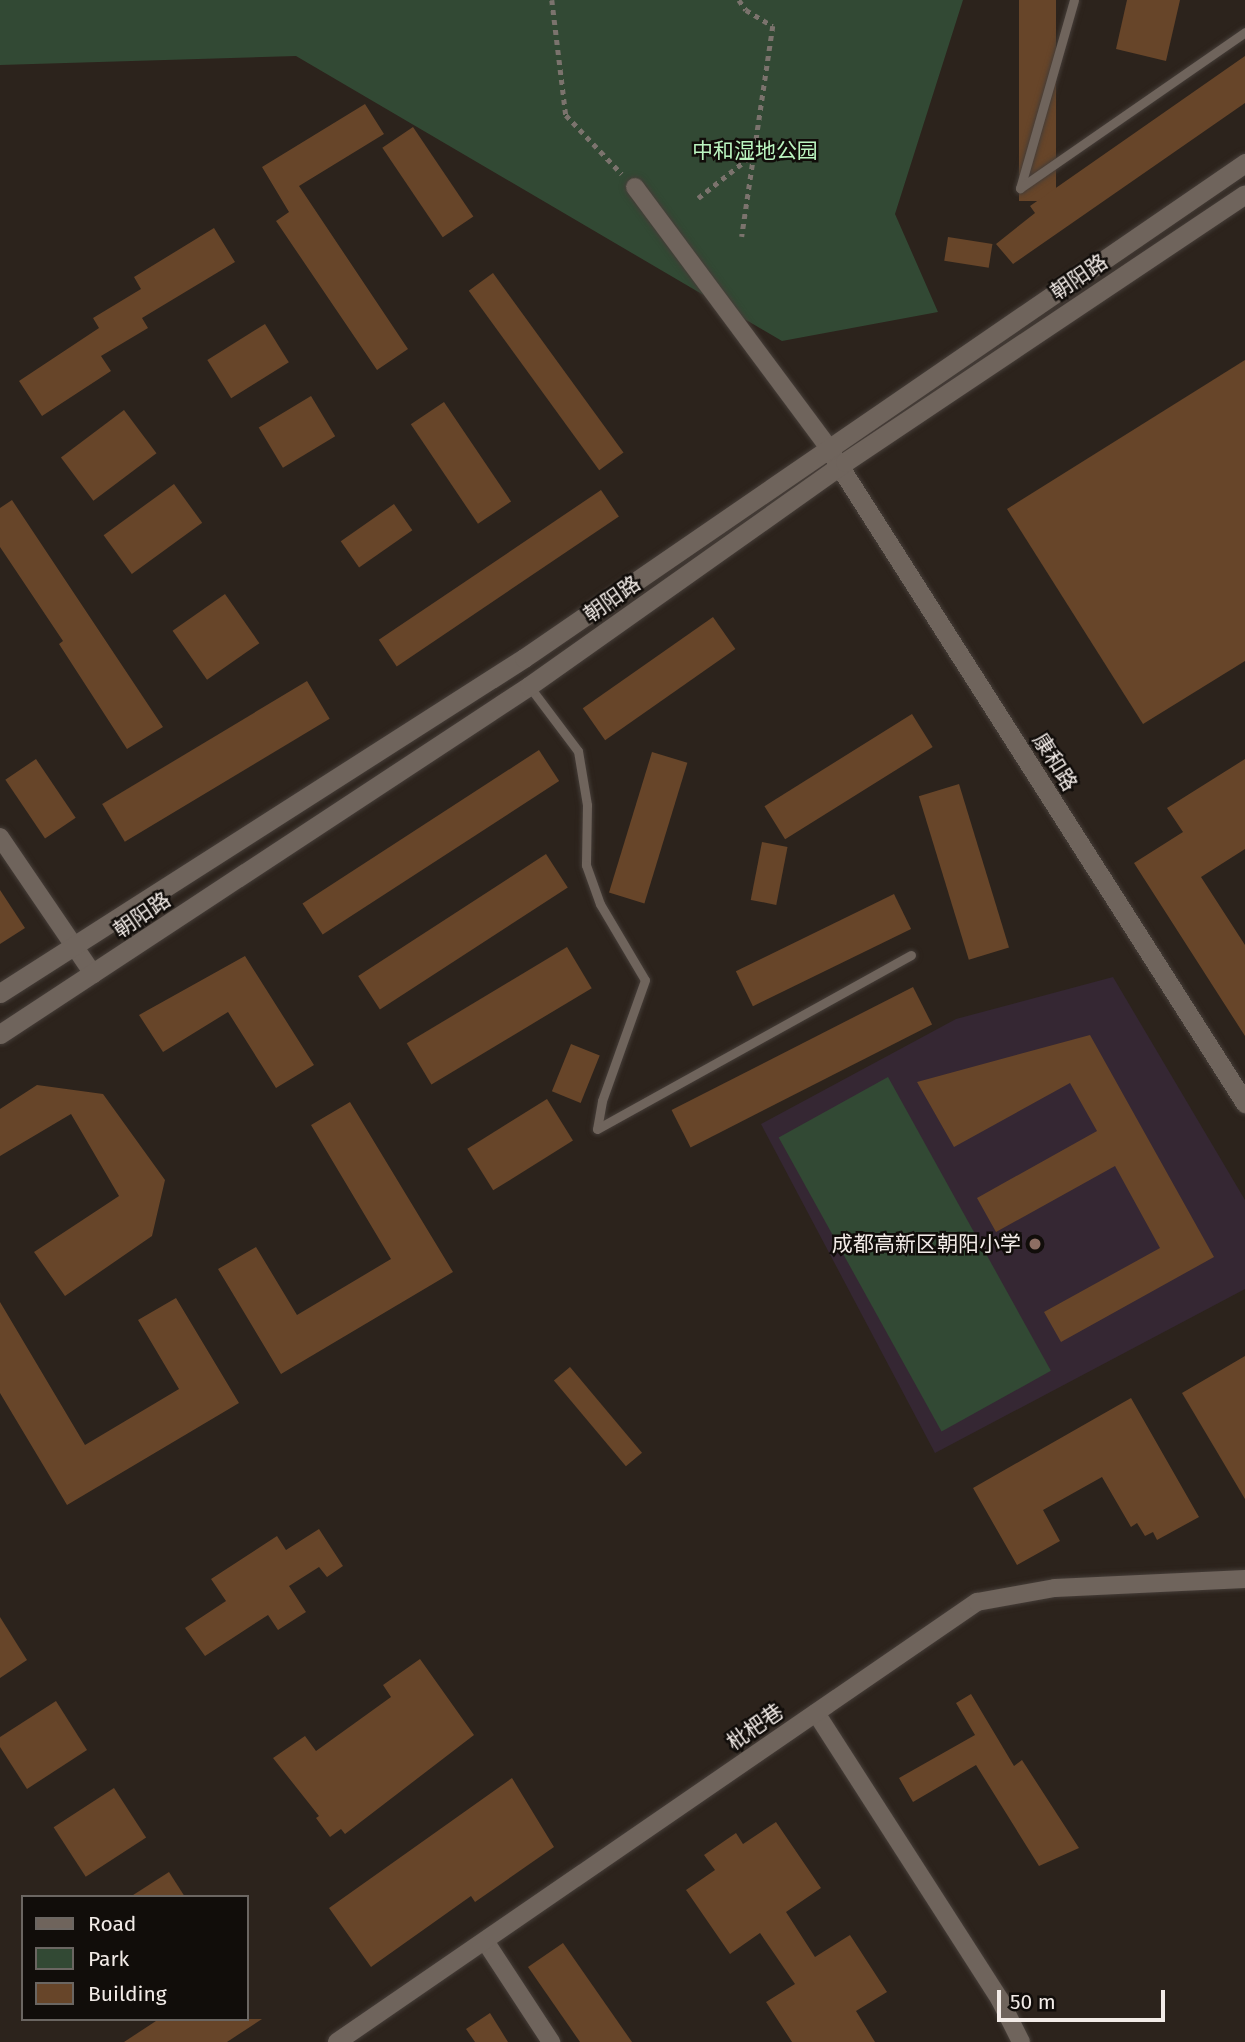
<!DOCTYPE html>
<html>
<head>
<meta charset="utf-8">
<style>
	body { margin:0 }
	#map { position:relative; width:1245px; height:2042px; overflow:hidden; background:#2c231c; font-family:"Fira Sans","Noto Sans SC",sans-serif }
	div>[style] { position:absolute }
	.education>* { inset:0; background:#352733 }
	.green>* { inset:0; background:#324934; transform-origin:0 0 }
	.building>* { inset:0; background:#674529; transform-origin:0 0 }
	.path>* { height:4.5px; margin-top:-2.25px; transform-origin:0; background:repeating-linear-gradient(90deg,#7b736d 0 5px,transparent 0 10px) }
	.roads { filter:drop-shadow(0 0 2px #453d38) drop-shadow(0 0 2px #453d38) }
	.service>* { height:9px; margin:-4.5px; padding:0 4.5px; transform-origin:4.5px; border-radius:4.5px; background:#6f645c }
	.minor>* { height:18px; margin:-9px; padding:0 9px; transform-origin:9px; border-radius:9px; background:#6f645c }
	.tertiary>* { height:19px; margin:-9.5px; padding:0 9.5px; transform-origin:9.5px; border-radius:9.5px; background:#6f645c }
	.secondary>* { height:19px; margin:-9.5px; padding:0 9.5px; transform-origin:9.5px; border-radius:9.5px; background:#6f645c }
	.dots>* { width:19px; height:19px; translate:-50% -50%; box-sizing:border-box; border:4px solid #110d0a; border-radius:50% }
	span { translate:-50% -50%; white-space:nowrap; text-align:center; line-height:1.15; -webkit-text-stroke:5px #110d0a; paint-order:stroke }
	.park-label { font-size:21px; color:#bbf5c0 }
	.street-label { font-size:21px; color:#f2ebe7 }
	.poi-label { font-size:21px; color:#f2ebe7 }
	.right { translate:-100% -50%; text-align:right }
	.legend { position:absolute; left:21px; top:1895px; width:228px; height:126px; box-sizing:border-box; background:#110d0a; border:2px solid #6b6662; margin:0; padding:9px 12px; list-style:none; font-size:21px; color:#f2ebe7 }
	.legend li { display:flex; align-items:center; gap:14px; height:35px }
	.legend b { width:35px; border:2px solid #6b6662 }
	.scale { position:absolute; left:997px; top:1990px; width:168px; height:32px; box-sizing:border-box; border:4px solid #f2ebe7; border-top:0; padding-left:9px; font-size:21px; line-height:24px; white-space:nowrap; color:#f2ebe7; -webkit-text-stroke:5px #110d0a; paint-order:stroke }
</style>
</head>
<body>
<div id="map">
	<div class="education">
		<i style="clip-path:polygon(1113px 977px,1245px 1200px,1245px 1289px,935px 1453px,761px 1124px,956px 1019px)"></i>
	</div>
	<div class="green">
		<i style="clip-path:polygon(0 0,963px 0,895px 214px,938px 312px,782px 341px,296px 56px,0 65px)"></i>
		<i style="left:888px;top:1077px;width:336px;height:125px;rotate:61deg"></i>
	</div>
	<div class="building">
		<i style="left:1019px;top:0;width:37px;height:201px"></i>
		<i style="clip-path:polygon(1127px 0,1180px 0,1166px 61px,1116px 49px)"></i>
		<i style="clip-path:polygon(1245px 56px,1245px 103px,1013px 264px,996px 244px,1035px 213px,1030px 206px)"></i>
		<i style="clip-path:polygon(365px 104px,384px 134px,299px 186px,408px 349px,377px 370px,276px 221px,289px 212px,262px 167px)"></i>
		<i style="left:413px;top:127px;width:108px;height:37px;rotate:56deg"></i>
		<i style="clip-path:polygon(214px 228px,235px 262px,142px 318px,148px 328px,101px 356px,111px 371px,42px 416px,19px 381px,99px 328px,93px 318px,141px 289px,134px 277px)"></i>
		<i style="left:948px;top:237px;width:45px;height:24px;rotate:9deg"></i>
		<i style="left:493px;top:273px;width:222px;height:30px;rotate:54deg"></i>
		<i style="left:265px;top:324px;width:45px;height:68px;rotate:58deg"></i>
		<i style="clip-path:polygon(1245px 360px,1245px 661px,1143px 724px,1007px 509px)"></i>
		<i style="left:311px;top:396px;width:47px;height:61px;rotate:59deg"></i>
		<i style="left:444px;top:402px;width:120px;height:40px;rotate:56deg"></i>
		<i style="left:124px;top:410px;width:54px;height:79px;rotate:53deg"></i>
		<i style="left:174px;top:484px;width:48px;height:87px;rotate:54deg"></i>
		<i style="left:601px;top:490px;width:32px;height:268px;rotate:56deg"></i>
		<i style="clip-path:polygon(12px 500px,163px 727px,127px 749px,59px 644px,63px 641px,0 547px,0 508px)"></i>
		<i style="left:394px;top:504px;width:32px;height:65px;rotate:55deg"></i>
		<i style="left:225px;top:594px;width:60px;height:64px;rotate:55deg"></i>
		<i style="left:713px;top:617px;width:39px;height:159px;rotate:55deg"></i>
		<i style="left:307px;top:681px;width:44px;height:239px;rotate:59deg"></i>
		<i style="left:912px;top:714px;width:39px;height:174px;rotate:58deg"></i>
		<i style="left:539px;top:750px;width:37px;height:282px;rotate:57deg"></i>
		<i style="left:652px;top:752px;width:37px;height:147px;rotate:17deg"></i>
		<i style="left:36px;top:759px;width:71px;height:37px;rotate:56deg"></i>
		<i style="clip-path:polygon(1245px 759px,1245px 849px,1201px 877px,1245px 945px,1245px 1036px,1134px 863px,1183px 832px,1167px 808px)"></i>
		<i style="left:959px;top:784px;width:171px;height:42px;rotate:73deg"></i>
		<i style="left:762px;top:842px;width:26px;height:59px;rotate:11deg"></i>
		<i style="left:546px;top:854px;width:40px;height:224px;rotate:57deg"></i>
		<i style="clip-path:polygon(0 890px,25px 928px,0 944px)"></i>
		<i style="left:894px;top:894px;width:39px;height:176px;rotate:64deg"></i>
		<i style="left:567px;top:947px;width:48px;height:187px;rotate:59deg"></i>
		<i style="clip-path:polygon(245px 956px,314px 1065px,276px 1088px,228px 1012px,163px 1052px,139px 1015px)"></i>
		<i style="left:913px;top:987px;width:42px;height:271px;rotate:63deg"></i>
		<i style="clip-path:polygon(1090px 1035px,1214px 1257px,1061px 1342px,1044px 1312px,1160px 1248px,1115px 1166px,996px 1232px,977px 1198px,1097px 1131px,1070px 1083px,954px 1147px,917px 1082px)"></i>
		<i style="left:571px;top:1044px;width:31px;height:51px;rotate:22deg"></i>
		<i style="clip-path:polygon(37px 1085px,103px 1094px,165px 1180px,152px 1236px,65px 1296px,34px 1252px,119px 1196px,71px 1114px,0 1156px,0 1109px)"></i>
		<i style="left:547px;top:1099px;width:49px;height:94px;rotate:58deg"></i>
		<i style="clip-path:polygon(350px 1102px,453px 1272px,281px 1374px,218px 1269px,256px 1247px,297px 1315px,391px 1259px,311px 1125px)"></i>
		<i style="clip-path:polygon(176px 1298px,239px 1403px,67px 1505px,0 1393px,0 1302px,85px 1445px,179px 1389px,138px 1320px)"></i>
		<i style="clip-path:polygon(1245px 1356px,1245px 1499px,1182px 1393px)"></i>
		<i style="left:570px;top:1367px;width:112px;height:21px;rotate:50deg"></i>
		<i style="clip-path:polygon(1131px 1398px,1199px 1517px,1157px 1540px,1153px 1532px,1145px 1536px,1137px 1523px,1131px 1527px,1102px 1477px,1043px 1510px,1060px 1541px,1017px 1565px,973px 1488px)"></i>
		<i style="clip-path:polygon(319px 1529px,343px 1566px,327px 1577px,319px 1567px,289px 1586px,306px 1612px,278px 1630px,268px 1615px,205px 1656px,185px 1628px,226px 1601px,211px 1579px,277px 1536px,286px 1550px)"></i>
		<i style="clip-path:polygon(0 1617px,27px 1660px,0 1678px)"></i>
		<i style="clip-path:polygon(420px 1659px,474px 1735px,345px 1834px,341px 1829px,330px 1837px,316px 1818px,319px 1816px,273px 1758px,305px 1736px,316px 1751px,391px 1697px,383px 1685px)"></i>
		<i style="clip-path:polygon(971px 1694px,1014px 1766px,1022px 1760px,1079px 1848px,1039px 1866px,976px 1765px,913px 1802px,899px 1778px,975px 1735px,956px 1703px)"></i>
		<i style="clip-path:polygon(56px 1701px,87px 1750px,27px 1789px,0 1747px,0 1737px)"></i>
		<i style="clip-path:polygon(512px 1778px,554px 1847px,475px 1902px,471px 1896px,371px 1967px,329px 1908px)"></i>
		<i style="left:114px;top:1788px;width:59px;height:72px;rotate:57deg"></i>
		<i style="clip-path:polygon(776px 1822px,821px 1888px,786px 1912px,815px 1957px,850px 1935px,887px 1992px,856px 2011px,875px 2042px,792px 2042px,766px 2002px,795px 1984px,760px 1933px,730px 1954px,686px 1890px,715px 1870px,704px 1855px,736px 1833px,743px 1844px)"></i>
		<i style="clip-path:polygon(169px 1872px,185px 1897px,130px 1897px)"></i>
		<i style="clip-path:polygon(563px 1943px,632px 2042px,580px 2042px,528px 1967px)"></i>
		<i style="clip-path:polygon(490px 2013px,508px 2042px,475px 2042px,466px 2029px)"></i>
		<i style="clip-path:polygon(159px 2019px,262px 2019px,227px 2042px,124px 2042px)"></i>
	</div>
	<div class="path">
		<i style="left:552px;top:0;width:116px;rotate:83.1deg"></i>
		<i style="left:566px;top:115px;width:81px;rotate:46.5deg"></i>
		<i style="left:739px;top:0;width:12px;rotate:55deg"></i>
		<i style="left:746px;top:10px;width:31px;rotate:31deg"></i>
		<i style="left:773px;top:26px;width:213px;rotate:98.4deg"></i>
		<i style="left:698px;top:198px;width:73px;rotate:-38.3deg"></i>
	</div>
	<div class="roads">
		<div class="service">
			<i style="left:1074px;top:0;width:196px;rotate:106deg"></i>
			<i style="left:1020px;top:188px;width:274px;rotate:-34.7deg"></i>
			<i style="left:529px;top:686px;width:81px;rotate:53deg"></i>
			<i style="left:578px;top:751px;width:55px;rotate:80.5deg"></i>
			<i style="left:587px;top:805px;width:60px;rotate:91deg"></i>
			<i style="left:586px;top:865px;width:41px;rotate:70.3deg"></i>
			<i style="left:600px;top:904px;width:88px;rotate:59.4deg"></i>
			<i style="left:645px;top:980px;width:128px;rotate:109.6deg"></i>
			<i style="left:602px;top:1101px;width:28px;rotate:100deg"></i>
			<i style="left:597px;top:1129px;width:359px;rotate:-29deg"></i>
		</div>
		<div class="minor">
			<i style="left:635px;top:187px;width:322px;rotate:53.4deg"></i>
			<i style="left:0;top:837px;width:166px;rotate:55.8deg"></i>
			<i style="left:816px;top:1713px;width:341px;rotate:57.3deg"></i>
			<i style="left:1000px;top:2000px;width:47px;rotate:63.4deg"></i>
			<i style="left:485px;top:1941px;width:121px;rotate:56.8deg"></i>
			<i style="left:337px;top:2042px;width:777px;rotate:-34.51deg"></i>
			<i style="left:977px;top:1602px;width:79px;rotate:-10.2deg"></i>
			<i style="left:1055px;top:1588px;width:190px;rotate:-2.7deg"></i>
		</div>
		<div class="tertiary">
			<i style="left:831px;top:453px;width:771px;rotate:57.51deg"></i>
		</div>
		<div class="secondary">
			<i style="left:0;top:993px;width:622px;rotate:-32.59deg"></i>
			<i style="left:524px;top:658px;width:875px;rotate:-34.47deg"></i>
			<i style="left:0;top:1034px;width:633px;rotate:-33.34deg"></i>
			<i style="left:529px;top:686px;width:387px;rotate:-35.3deg"></i>
			<i style="left:845px;top:462px;width:481px;rotate:-33.8deg"></i>
		</div>
	</div>
	<div class="dots">
		<i style="left:1035px;top:1244px;background:#8d6e63"></i>
	</div>
	<div class="park-label">
		<span style="left:755px;top:151px">中和湿地公园</span>
	</div>
	<div class="street-label">
		<span style="left:1079px;top:277px;rotate:-34deg">朝阳路</span>
		<span style="left:612px;top:599px;rotate:-35deg">朝阳路</span>
		<span style="left:1055px;top:762px;rotate:58deg">康和路</span>
		<span style="left:142px;top:915px;rotate:-34deg">朝阳路</span>
		<span style="left:755px;top:1727px;rotate:-35deg">枇杷巷</span>
	</div>
	<div class="poi-label">
		<span class="right" style="left:1021px;top:1244px">成都高新区朝阳小学</span>
	</div>
	<ul class="legend">
	<li><b style="height:9px;background:#6f645c"></b>Road</li>
	<li><b style="height:19px;background:#324934"></b>Park</li>
	<li><b style="height:19px;background:#674529"></b>Building</li>
	</ul>
	<div class="scale">50 m</div>
</div>
</body>
</html>
